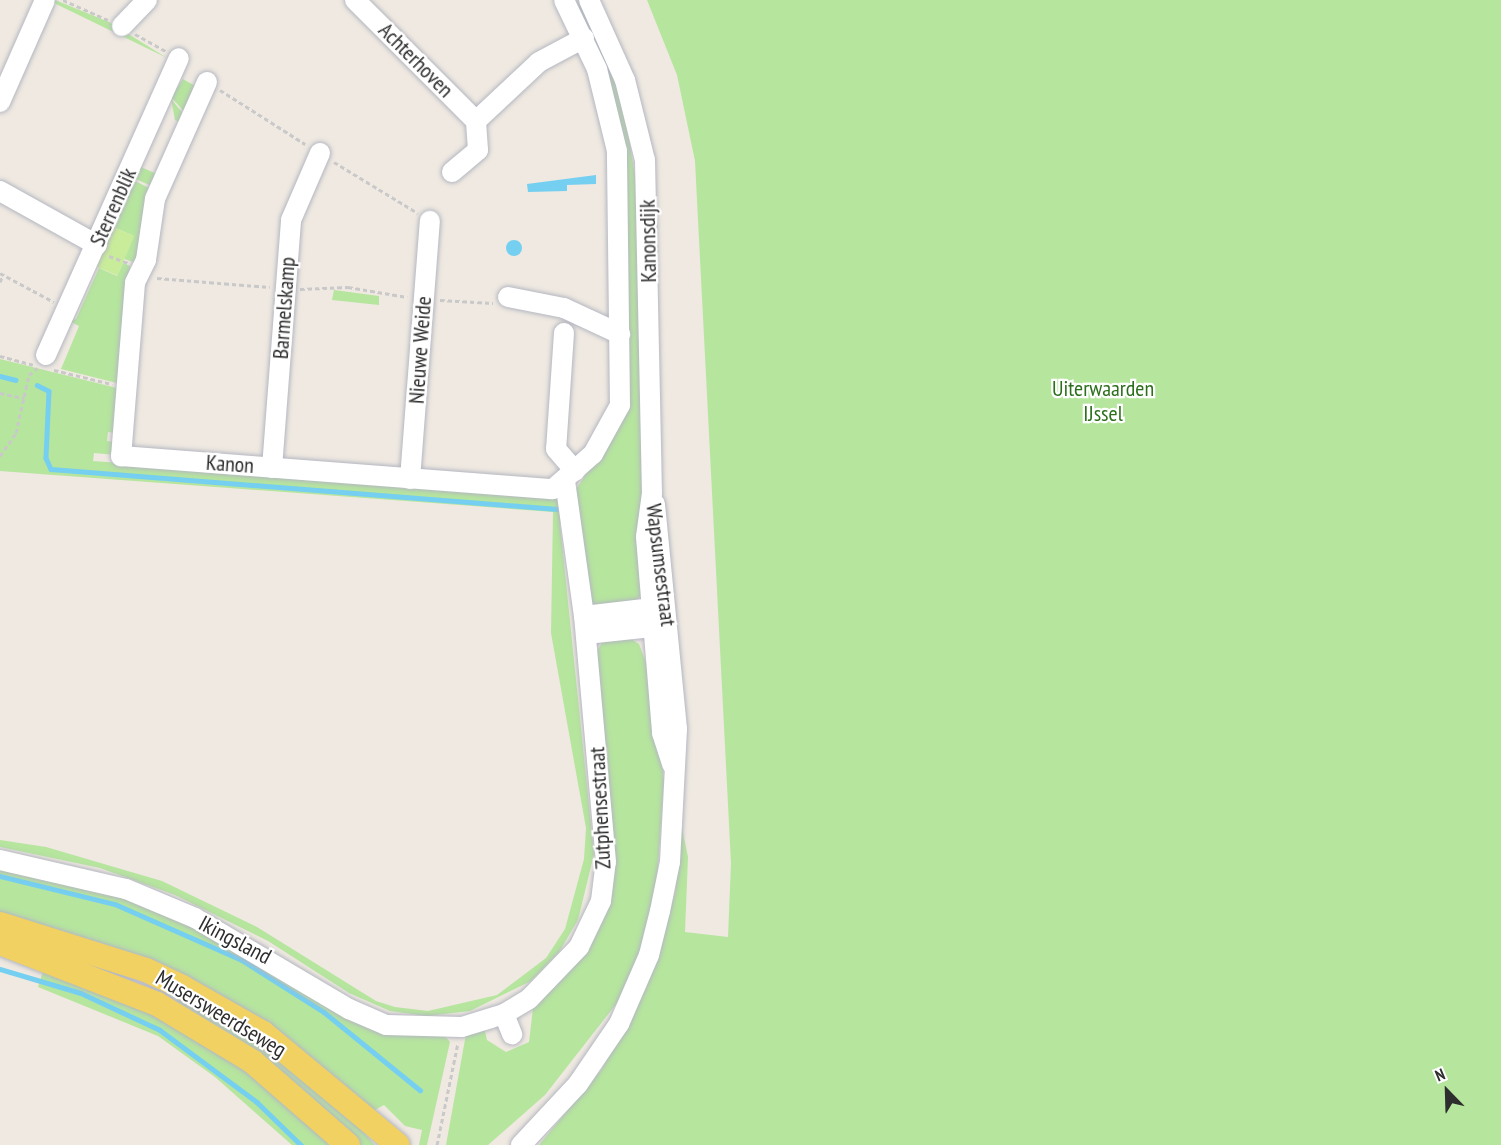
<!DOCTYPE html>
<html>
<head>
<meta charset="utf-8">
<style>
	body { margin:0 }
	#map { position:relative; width:1501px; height:1145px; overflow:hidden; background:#efe9e1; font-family:"PT Sans Narrow",sans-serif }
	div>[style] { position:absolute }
	.green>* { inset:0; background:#b6e59e; transform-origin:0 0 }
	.pitch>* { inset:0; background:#c9ec9a; transform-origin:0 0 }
	.water>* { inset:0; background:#75cff0 }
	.round { border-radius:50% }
	.stream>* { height:4.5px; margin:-2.25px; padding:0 2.25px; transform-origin:2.25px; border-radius:2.25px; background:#75cff0 }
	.path>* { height:3px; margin-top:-1.5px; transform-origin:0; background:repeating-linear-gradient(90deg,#c9c9c9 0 4.5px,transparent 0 7.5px) }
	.roads { filter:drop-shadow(0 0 2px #b4b7c1) drop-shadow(0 0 2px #b4b7c1) }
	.minor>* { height:20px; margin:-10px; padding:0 10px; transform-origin:10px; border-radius:10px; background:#fff }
	.major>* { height:24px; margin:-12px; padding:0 12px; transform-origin:12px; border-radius:12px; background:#f2d163 }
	span { translate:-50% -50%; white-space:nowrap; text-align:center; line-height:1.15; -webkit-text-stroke:4.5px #fff; paint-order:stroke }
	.street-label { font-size:22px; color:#2e2e2e }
	.park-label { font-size:22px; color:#2c6e1b }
	.north { position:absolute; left:1417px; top:1061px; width:60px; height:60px; -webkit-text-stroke:4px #fff; paint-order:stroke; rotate:337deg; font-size:16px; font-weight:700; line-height:24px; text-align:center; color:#2e2e2e }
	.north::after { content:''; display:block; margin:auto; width:21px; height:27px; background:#2e2e2e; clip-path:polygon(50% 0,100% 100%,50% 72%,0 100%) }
</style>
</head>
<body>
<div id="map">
	<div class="green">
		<i style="clip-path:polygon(55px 0,109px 22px,167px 58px,54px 3px)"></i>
		<i style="clip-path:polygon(570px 0,583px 8px,609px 65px,625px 114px,638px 195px,644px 591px,635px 602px,591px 610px,576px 489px,619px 426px,626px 186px)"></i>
		<i style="clip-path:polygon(647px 0,1501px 0,1501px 1145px,539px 1145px,602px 1069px,646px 988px,675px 893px,682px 828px,688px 857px,685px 932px,728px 937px,731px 863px,695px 161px,677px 75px)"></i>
		<i style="clip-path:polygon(183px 79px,197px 87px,188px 116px,171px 97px)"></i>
		<i style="clip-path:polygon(171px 99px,187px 118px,184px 124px,175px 120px)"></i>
		<i style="left:141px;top:167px;width:22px;height:13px;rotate:24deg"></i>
		<i style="clip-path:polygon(135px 181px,155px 191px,137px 263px,124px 259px,134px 236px,111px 226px)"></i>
		<i style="clip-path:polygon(123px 263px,130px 266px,121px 384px,61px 369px,79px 326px,69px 321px,76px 319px,99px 268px,117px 276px)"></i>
		<i style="clip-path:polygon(334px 290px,379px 296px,379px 305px,332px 300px)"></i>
		<i style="clip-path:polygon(0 359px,121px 389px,117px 433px,108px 432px,107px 441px,117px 442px,116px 455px,94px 453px,93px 461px,559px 496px,567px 513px,560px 524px,594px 854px,578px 920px,559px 952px,531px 981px,470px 1011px,427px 1016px,390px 1011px,349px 993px,268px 941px,175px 895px,100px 868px,0 847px,0 840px,46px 847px,162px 881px,257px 927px,376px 1001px,395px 1007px,428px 1011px,497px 995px,546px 958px,565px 929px,584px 859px,586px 828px,551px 633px,553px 512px,0 471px)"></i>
		<i style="clip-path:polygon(626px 636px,639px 644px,651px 676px,664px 781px,656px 894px,644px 940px,624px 994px,545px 1095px,488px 1145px,446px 1145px,466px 1034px,484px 1027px,487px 1040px,506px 1052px,529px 1042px,533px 1008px,596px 923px,605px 770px,609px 770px,593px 658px,603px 641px)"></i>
		<i style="clip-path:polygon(0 866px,75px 880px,164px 910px,335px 1006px,443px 1034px,450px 1042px,427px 1145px,419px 1145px,422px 1130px,405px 1126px,384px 1105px,373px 1111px,291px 1043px,124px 951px,0 920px)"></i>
		<i style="clip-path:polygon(46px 962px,100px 982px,242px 1064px,331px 1145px,292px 1145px,215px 1077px,158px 1036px,38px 987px)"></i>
		<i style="clip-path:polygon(180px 996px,259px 1043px,342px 1109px,375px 1145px,357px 1145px,232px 1035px,176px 1001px)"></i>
	</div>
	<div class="pitch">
		<i style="left:113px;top:227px;width:23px;height:43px;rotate:23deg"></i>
	</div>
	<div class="water">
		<i style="clip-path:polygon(596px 175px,596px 184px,567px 185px,567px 191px,528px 192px,527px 184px)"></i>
		<i class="round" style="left:506px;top:240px;width:16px;height:16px"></i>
	</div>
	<div class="stream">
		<i style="left:0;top:376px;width:16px;rotate:14deg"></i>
		<i style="left:37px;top:385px;width:13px;rotate:27deg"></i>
		<i style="left:49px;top:391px;width:67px;rotate:92.6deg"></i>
		<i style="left:46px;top:458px;width:12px;rotate:66deg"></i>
		<i style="left:51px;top:469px;width:508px;rotate:4.52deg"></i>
		<i style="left:0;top:876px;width:118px;rotate:13.7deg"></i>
		<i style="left:115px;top:904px;width:139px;rotate:23.8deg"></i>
		<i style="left:242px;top:960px;width:97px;rotate:32.4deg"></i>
		<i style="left:324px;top:1012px;width:124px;rotate:39.1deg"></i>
		<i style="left:0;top:969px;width:84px;rotate:16.5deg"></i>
		<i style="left:81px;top:993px;width:87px;rotate:25.1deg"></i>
		<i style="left:160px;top:1030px;width:121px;rotate:36.6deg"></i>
		<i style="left:257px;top:1102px;width:62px;rotate:44.3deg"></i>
	</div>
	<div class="path">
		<i style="left:63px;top:0;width:49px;rotate:24deg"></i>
		<i style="left:135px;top:34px;width:35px;rotate:29deg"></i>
		<i style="left:220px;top:90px;width:101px;rotate:32.4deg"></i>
		<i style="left:334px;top:162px;width:98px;rotate:31.3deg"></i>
		<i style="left:109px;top:256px;width:20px;rotate:20deg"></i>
		<i style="left:0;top:273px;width:61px;rotate:28.2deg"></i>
		<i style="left:157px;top:278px;width:113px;rotate:4.6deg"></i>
		<i style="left:0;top:282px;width:8px;rotate:-67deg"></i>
		<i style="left:300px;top:289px;width:48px;rotate:-2.4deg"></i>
		<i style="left:348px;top:287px;width:60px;rotate:9.6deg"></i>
		<i style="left:440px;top:300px;width:53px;rotate:3.2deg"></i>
		<i style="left:0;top:356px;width:34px;rotate:15deg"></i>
		<i style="left:54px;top:370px;width:60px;rotate:13.6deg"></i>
		<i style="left:0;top:393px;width:25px;rotate:12deg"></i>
		<i style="left:0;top:456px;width:28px;rotate:-55deg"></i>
		<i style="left:16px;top:433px;width:59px;rotate:-77.4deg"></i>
		<i style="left:29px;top:375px;width:11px;rotate:-41deg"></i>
		<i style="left:437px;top:1145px;width:104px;rotate:-78.4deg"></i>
	</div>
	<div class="roads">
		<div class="minor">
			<i style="left:355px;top:0;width:171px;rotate:45deg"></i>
			<i style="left:476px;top:121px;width:86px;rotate:-43.1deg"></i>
			<i style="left:539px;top:62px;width:51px;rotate:-28.1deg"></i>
			<i style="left:589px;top:0;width:88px;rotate:65.8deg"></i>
			<i style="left:625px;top:80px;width:82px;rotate:76deg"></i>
			<i style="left:645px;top:160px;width:333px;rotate:88.8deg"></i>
			<i style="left:652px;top:493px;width:44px;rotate:97.8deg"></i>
			<i style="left:646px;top:537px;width:197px;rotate:85.3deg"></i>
			<i style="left:662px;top:733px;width:33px;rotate:72deg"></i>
			<i style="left:122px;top:26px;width:36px;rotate:-46deg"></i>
			<i style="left:207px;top:82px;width:128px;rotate:114deg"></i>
			<i style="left:155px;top:199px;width:62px;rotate:98.4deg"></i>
			<i style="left:146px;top:260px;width:25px;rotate:116deg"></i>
			<i style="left:135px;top:283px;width:174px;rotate:94.6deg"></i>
			<i style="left:121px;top:456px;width:433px;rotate:4.4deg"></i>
			<i style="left:553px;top:489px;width:53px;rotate:-41.2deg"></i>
			<i style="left:593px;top:454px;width:56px;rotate:-61.1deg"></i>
			<i style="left:620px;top:405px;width:254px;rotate:-90.7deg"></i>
			<i style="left:617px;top:151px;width:84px;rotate:-103.7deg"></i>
			<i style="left:597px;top:69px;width:76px;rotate:-115.6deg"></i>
			<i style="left:0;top:102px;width:111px;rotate:-66.2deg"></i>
			<i style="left:452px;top:172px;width:34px;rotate:-40deg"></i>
			<i style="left:478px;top:150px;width:29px;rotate:-94deg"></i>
			<i style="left:0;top:191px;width:111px;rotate:29.1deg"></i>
			<i style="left:508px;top:297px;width:57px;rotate:11.1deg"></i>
			<i style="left:564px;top:308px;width:62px;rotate:24.9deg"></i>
			<i style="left:564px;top:333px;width:116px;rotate:93.9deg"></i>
			<i style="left:556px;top:449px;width:29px;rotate:49deg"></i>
			<i style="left:46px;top:355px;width:325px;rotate:-65.9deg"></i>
			<i style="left:272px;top:468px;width:249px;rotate:-85.6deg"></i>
			<i style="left:291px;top:220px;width:73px;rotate:-66.6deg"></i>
			<i style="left:410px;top:479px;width:259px;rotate:-85.6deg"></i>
			<i style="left:584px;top:616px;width:67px;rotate:-6.8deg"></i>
			<i style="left:651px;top:608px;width:11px;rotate:27deg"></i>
			<i style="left:586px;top:634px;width:66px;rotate:-6.1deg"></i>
			<i style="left:652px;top:627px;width:12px;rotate:-31deg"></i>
			<i style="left:0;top:860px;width:129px;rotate:13deg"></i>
			<i style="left:126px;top:889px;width:75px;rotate:22.8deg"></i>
			<i style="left:195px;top:918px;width:179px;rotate:30.6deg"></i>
			<i style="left:349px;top:1009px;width:40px;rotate:23.4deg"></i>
			<i style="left:386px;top:1025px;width:76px;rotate:1.5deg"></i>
			<i style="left:462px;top:1027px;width:44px;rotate:-17.2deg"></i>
			<i style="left:504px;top:1014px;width:29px;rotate:-31deg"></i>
			<i style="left:529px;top:999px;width:72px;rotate:-46.1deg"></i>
			<i style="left:579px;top:947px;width:51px;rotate:-64.4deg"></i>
			<i style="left:601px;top:901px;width:39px;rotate:-83deg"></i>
			<i style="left:606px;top:862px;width:247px;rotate:-95.1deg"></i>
			<i style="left:584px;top:616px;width:136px;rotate:-98deg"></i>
			<i style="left:504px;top:1014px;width:22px;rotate:68deg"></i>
			<i style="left:521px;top:1145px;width:83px;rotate:-46.9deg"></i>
			<i style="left:578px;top:1084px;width:73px;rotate:-55.7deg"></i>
			<i style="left:619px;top:1024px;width:75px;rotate:-66.5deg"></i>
			<i style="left:649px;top:955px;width:45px;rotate:-76deg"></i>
			<i style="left:660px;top:911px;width:50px;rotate:-78.5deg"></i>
			<i style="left:670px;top:862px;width:133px;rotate:-87deg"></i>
			<i style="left:677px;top:729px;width:226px;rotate:-95.6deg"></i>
		</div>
		<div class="major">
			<i style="left:0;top:924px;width:153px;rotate:17.5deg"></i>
			<i style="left:146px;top:970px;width:40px;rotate:25deg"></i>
			<i style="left:182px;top:987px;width:93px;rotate:29.6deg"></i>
			<i style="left:263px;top:1033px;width:175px;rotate:39.7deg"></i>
			<i style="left:0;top:943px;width:168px;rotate:21.2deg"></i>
			<i style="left:157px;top:1004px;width:112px;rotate:31.1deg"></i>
			<i style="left:253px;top:1062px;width:126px;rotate:41.1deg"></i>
		</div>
	</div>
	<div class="street-label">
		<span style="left:416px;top:60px;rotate:45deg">Achterhoven</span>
		<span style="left:113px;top:207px;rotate:-66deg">Sterrenblik</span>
		<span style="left:648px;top:241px;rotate:-91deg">Kanonsdijk</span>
		<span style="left:284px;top:308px;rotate:-86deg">Barmelskamp</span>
		<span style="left:420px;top:350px;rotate:-86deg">Nieuwe Weide</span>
		<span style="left:230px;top:464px;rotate:4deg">Kanon</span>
		<span style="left:661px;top:565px;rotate:83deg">Wapsumsestraat</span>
		<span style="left:600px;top:808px;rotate:-93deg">Zutphensestraat</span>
		<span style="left:235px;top:940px;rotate:28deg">Ikingsland</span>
		<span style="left:221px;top:1014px;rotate:31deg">Musersweerdseweg</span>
	</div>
	<div class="park-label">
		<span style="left:1103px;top:401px">Uiterwaarden<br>IJssel</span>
	</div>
	<div class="north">N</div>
</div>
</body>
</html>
